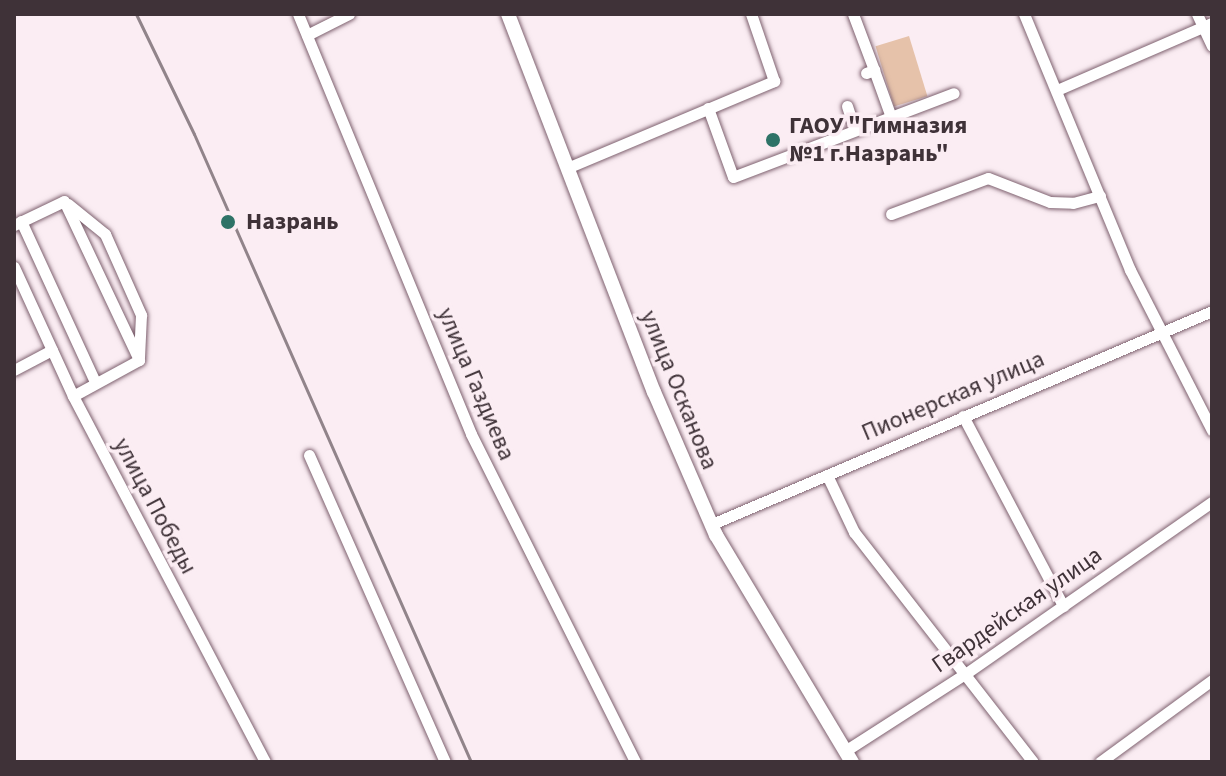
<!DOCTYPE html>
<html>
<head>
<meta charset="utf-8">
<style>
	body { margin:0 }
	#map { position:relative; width:1226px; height:776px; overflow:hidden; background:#fbedf3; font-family:"Source Sans 3",sans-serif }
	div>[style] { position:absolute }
	.green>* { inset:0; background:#e6c2aa; transform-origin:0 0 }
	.roads { filter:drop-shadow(0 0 2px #7e616f) drop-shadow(0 0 2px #7e616f) }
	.minor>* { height:11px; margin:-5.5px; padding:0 5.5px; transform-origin:5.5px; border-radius:5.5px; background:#fff }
	.major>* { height:14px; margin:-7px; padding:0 7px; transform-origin:7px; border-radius:7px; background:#fff }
	.rail>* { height:3px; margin:-1.5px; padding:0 1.5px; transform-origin:1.5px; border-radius:1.5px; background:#91848a }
	.dots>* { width:22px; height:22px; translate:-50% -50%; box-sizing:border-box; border:4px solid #fbedf3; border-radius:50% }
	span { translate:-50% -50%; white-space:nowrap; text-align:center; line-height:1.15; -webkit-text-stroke:7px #fbedf3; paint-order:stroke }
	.poi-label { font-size:24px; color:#3f3238; font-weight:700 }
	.left { translate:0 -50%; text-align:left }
	.street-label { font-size:24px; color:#3f3238 }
	.frame { position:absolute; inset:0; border:16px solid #3f3238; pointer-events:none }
</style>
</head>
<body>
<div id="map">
	<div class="green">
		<i style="left:909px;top:36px;width:63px;height:35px;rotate:73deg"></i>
	</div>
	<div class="roads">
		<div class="minor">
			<i style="left:298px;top:14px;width:454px;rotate:67.6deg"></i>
			<i style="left:471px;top:434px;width:367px;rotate:63.4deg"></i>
			<i style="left:853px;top:14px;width:60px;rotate:69.4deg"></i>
			<i style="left:1024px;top:14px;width:277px;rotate:67.5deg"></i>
			<i style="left:1130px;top:270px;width:180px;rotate:62.9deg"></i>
			<i style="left:1197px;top:14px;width:35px;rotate:65deg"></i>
			<i style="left:307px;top:35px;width:47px;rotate:-26.6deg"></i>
			<i style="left:866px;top:73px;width:9px;rotate:-21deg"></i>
			<i style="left:874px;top:70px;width:50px;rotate:70.1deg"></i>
			<i style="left:1057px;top:90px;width:169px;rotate:-23.4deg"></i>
			<i style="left:847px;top:106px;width:25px;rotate:72deg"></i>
			<i style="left:708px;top:108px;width:73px;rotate:70.1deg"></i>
			<i style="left:733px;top:177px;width:236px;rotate:-20.8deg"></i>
			<i style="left:567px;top:168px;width:225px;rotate:-22.8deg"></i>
			<i style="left:774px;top:81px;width:71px;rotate:-108.9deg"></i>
			<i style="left:68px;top:204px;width:48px;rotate:39deg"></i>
			<i style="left:105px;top:234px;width:89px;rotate:66deg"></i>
			<i style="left:141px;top:315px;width:42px;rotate:92.7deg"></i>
			<i style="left:891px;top:214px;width:103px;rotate:-20.4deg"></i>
			<i style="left:988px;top:178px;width:66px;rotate:21.2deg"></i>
			<i style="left:1050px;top:202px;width:23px;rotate:2deg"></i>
			<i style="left:1073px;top:203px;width:28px;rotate:-15deg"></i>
			<i style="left:21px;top:221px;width:177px;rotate:65.3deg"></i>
			<i style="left:14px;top:225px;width:55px;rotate:-25.6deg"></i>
			<i style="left:64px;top:201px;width:176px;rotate:64.7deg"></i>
			<i style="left:139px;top:360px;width:75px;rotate:151.4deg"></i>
			<i style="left:14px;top:267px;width:142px;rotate:65.4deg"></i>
			<i style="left:73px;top:396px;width:413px;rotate:62.3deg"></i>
			<i style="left:14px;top:370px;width:43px;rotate:-27.8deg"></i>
			<i style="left:963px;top:416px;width:215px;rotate:62.2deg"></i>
			<i style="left:309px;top:455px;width:336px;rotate:66.1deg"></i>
			<i style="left:827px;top:475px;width:63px;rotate:64.7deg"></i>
			<i style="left:854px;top:532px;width:291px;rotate:52.1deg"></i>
			<i style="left:712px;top:524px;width:543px;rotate:-23.07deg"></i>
			<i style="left:845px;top:751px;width:143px;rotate:-32.7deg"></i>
			<i style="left:965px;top:674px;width:301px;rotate:-34.9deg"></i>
			<i style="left:1100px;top:762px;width:139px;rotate:-36.2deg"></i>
		</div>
		<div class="major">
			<i style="left:508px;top:14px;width:405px;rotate:68.9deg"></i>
			<i style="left:654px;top:392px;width:156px;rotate:66.6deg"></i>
			<i style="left:716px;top:535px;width:265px;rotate:59.1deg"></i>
		</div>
	</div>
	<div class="rail">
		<i style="left:136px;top:14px;width:133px;rotate:64.2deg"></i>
		<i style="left:194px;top:134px;width:686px;rotate:66.2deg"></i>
	</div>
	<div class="dots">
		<i style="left:773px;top:140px;background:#2e7367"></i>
		<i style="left:228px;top:222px;background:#2e7367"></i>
	</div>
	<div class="poi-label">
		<span class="left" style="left:789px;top:140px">ГАОУ "Гимназия<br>№1 г.Назрань"</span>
		<span class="left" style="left:246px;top:222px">Назрань</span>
	</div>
	<div class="street-label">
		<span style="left:476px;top:384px;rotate:67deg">улица Газдиева</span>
		<span style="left:679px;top:390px;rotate:68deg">улица Осканова</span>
		<span style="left:953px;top:396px;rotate:-23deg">Пионерская улица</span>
		<span style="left:155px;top:506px;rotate:62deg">улица Победы</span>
		<span style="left:1017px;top:610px;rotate:-35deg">Гвардейская улица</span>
	</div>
	<div class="frame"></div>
</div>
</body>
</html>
